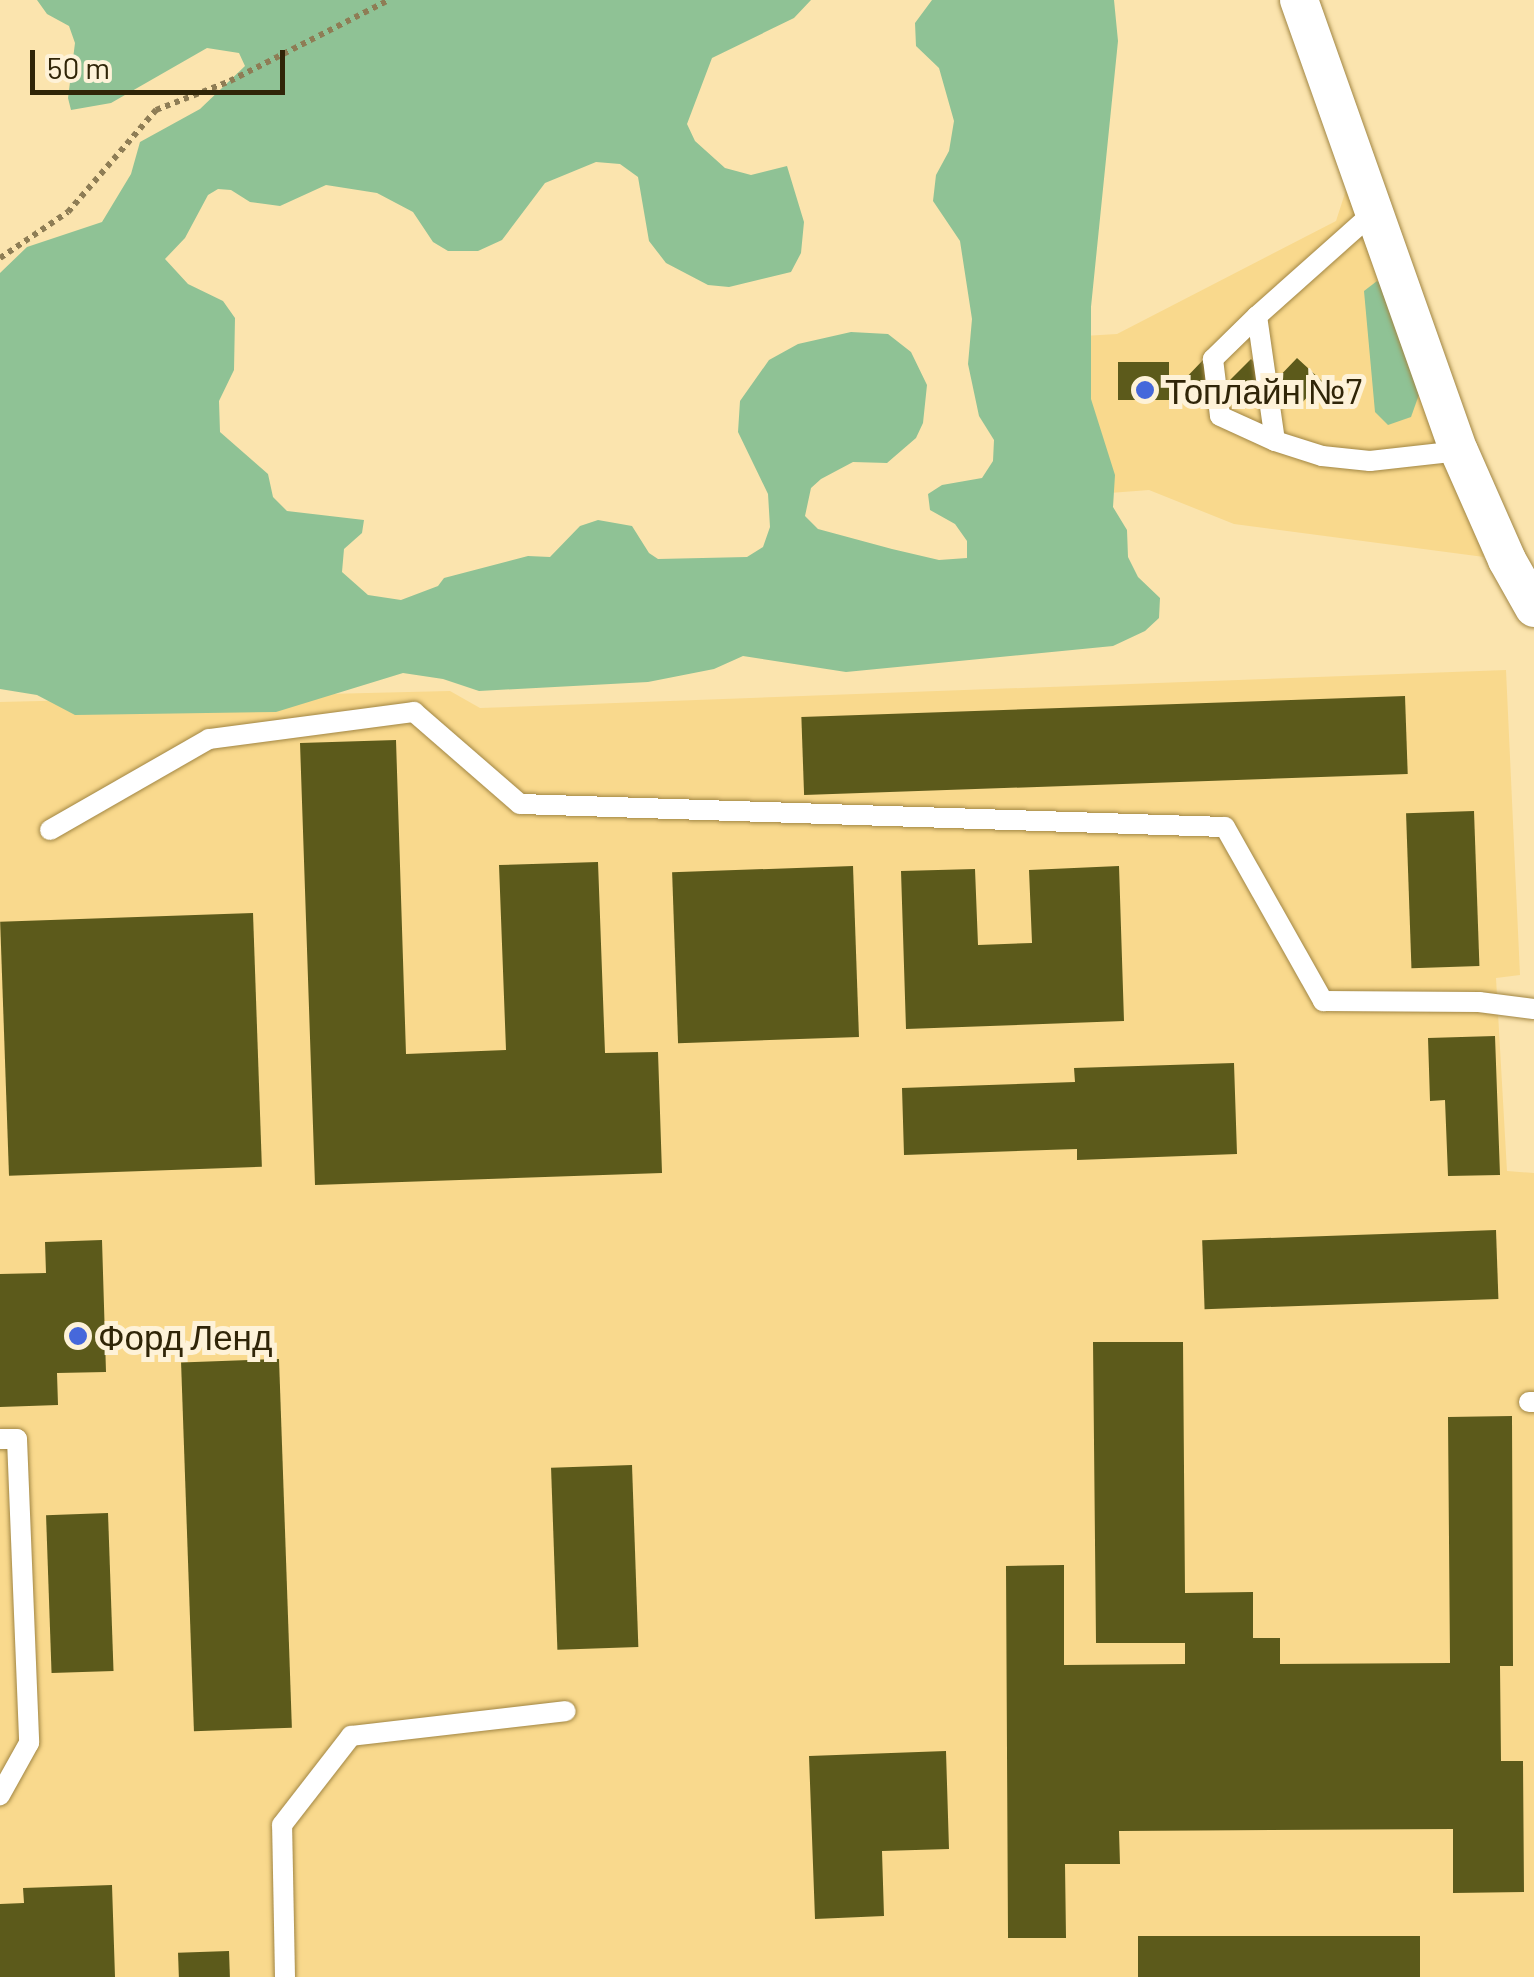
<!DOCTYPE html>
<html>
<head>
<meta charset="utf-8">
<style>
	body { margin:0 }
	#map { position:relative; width:1534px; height:1977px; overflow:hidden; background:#fbe4ae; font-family:Barlow,sans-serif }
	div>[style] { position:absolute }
	.built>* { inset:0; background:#f9d98d }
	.green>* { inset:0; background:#8fc295 }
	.building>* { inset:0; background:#5c5a1b; transform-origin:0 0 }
	.path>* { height:6px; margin-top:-3px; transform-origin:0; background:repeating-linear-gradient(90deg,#8e7d55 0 5px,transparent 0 10px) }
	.roads { filter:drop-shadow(0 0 2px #a18644) drop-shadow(0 0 2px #a18644) }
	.service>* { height:20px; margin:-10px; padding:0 10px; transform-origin:10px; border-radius:10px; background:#fff }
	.minor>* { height:38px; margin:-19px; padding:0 19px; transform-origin:19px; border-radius:19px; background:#fff }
	.dots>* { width:28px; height:28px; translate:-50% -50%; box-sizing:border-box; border:5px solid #fef2d8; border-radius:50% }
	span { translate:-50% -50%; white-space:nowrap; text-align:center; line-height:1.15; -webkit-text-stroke:10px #fef2d8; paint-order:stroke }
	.poi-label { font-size:35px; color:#302508 }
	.left { translate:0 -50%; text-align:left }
	.scale { position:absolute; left:30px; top:50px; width:255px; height:45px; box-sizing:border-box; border:5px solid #302508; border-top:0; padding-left:12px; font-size:30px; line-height:35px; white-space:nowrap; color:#302508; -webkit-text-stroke:8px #fef2d8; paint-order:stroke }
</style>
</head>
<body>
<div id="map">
	<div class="built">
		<i style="clip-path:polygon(1347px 187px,1484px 557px,1234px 524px,1149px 490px,1044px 498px,1034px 339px,1117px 334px,1336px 221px)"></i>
		<i style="clip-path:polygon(1506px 670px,1520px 975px,1496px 978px,1507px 1171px,1534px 1173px,1534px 1977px,0 1977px,0 702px,450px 691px,480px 708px)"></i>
	</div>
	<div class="green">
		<i style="clip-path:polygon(37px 0,811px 0,794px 18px,712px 58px,687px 124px,695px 141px,725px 168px,751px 175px,787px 166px,804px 222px,801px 253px,791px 272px,729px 287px,708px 285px,666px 263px,649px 241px,638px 177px,620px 164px,596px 162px,545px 183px,502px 240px,478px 251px,448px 251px,433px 242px,413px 212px,377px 193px,326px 185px,280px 206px,250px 202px,231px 190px,218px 189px,208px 195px,185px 238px,165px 259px,188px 284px,223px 301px,235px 318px,234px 370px,219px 401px,220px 432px,268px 474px,273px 497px,287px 511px,364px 520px,362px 533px,344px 549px,342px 572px,368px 595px,401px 600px,438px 586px,444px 578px,528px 556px,550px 557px,580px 526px,598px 520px,632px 526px,649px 553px,658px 559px,747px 557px,763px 547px,770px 527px,768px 494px,738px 432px,740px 401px,769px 360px,798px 344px,851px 332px,888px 334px,911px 352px,927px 385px,923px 423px,916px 438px,887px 463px,853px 462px,821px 479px,811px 488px,805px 516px,818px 529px,892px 549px,939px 560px,967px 558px,967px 541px,955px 524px,930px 510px,928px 494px,942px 485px,982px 478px,993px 461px,994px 440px,979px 416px,968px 364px,972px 319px,960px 241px,933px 201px,936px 175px,949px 151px,954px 121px,939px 68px,916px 46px,915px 23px,932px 0,1114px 0,1118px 41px,1091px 307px,1091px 399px,1115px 475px,1113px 507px,1127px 530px,1128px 557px,1138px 577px,1160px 598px,1159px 618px,1145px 631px,1113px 646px,846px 672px,743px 656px,714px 669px,648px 682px,479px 691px,443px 679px,403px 673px,276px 712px,75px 715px,37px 695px,0 689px,0 273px,27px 247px,102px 222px,131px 174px,140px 142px,200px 109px,245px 66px,239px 53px,207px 48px,111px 103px,71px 110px,68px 98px,75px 43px,69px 26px,47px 14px)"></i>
		<i style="clip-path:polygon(1377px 281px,1386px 288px,1421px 389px,1411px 417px,1388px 425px,1375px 412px,1364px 291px)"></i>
	</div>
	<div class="building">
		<i style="clip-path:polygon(1297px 358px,1322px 381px,1299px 406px,1275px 383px,1252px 407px,1228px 383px,1205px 407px,1181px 383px,1204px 359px,1228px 382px,1251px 359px,1274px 382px)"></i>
		<i style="left:1169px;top:362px;width:38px;height:51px;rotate:90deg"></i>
		<i style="left:1405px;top:696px;width:78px;height:604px;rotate:88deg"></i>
		<i style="clip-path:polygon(396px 740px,406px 1054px,506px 1050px,499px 865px,598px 862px,605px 1053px,658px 1052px,662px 1173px,315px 1185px,300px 743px)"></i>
		<i style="left:1474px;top:811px;width:155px;height:68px;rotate:88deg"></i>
		<i style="left:853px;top:866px;width:171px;height:181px;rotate:88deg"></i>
		<i style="clip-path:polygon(1119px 866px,1124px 1021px,906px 1029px,901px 871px,975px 869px,978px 945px,1032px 943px,1029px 870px)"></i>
		<i style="left:253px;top:913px;width:254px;height:253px;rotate:88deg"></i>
		<i style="clip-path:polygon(1495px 1036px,1500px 1175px,1448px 1176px,1445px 1100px,1430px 1101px,1428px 1038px)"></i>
		<i style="clip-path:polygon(1234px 1063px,1237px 1154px,1077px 1160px,1077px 1149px,904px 1155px,902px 1088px,1075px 1082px,1074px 1068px)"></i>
		<i style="left:1496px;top:1230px;width:69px;height:294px;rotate:88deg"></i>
		<i style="clip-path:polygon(102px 1240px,106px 1372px,57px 1373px,58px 1405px,0 1407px,0 1274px,46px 1273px,45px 1242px)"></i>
		<i style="clip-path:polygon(1093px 1342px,1183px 1342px,1185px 1593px,1253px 1592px,1253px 1638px,1280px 1638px,1280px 1664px,1450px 1663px,1448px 1417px,1512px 1416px,1513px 1666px,1500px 1666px,1501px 1761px,1523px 1761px,1524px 1892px,1453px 1893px,1453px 1829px,1119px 1831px,1120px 1864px,1065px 1864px,1066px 1938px,1008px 1938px,1006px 1566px,1064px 1565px,1064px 1665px,1185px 1664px,1185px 1643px,1096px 1643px)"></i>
		<i style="left:279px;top:1359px;width:369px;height:98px;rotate:88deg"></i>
		<i style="left:632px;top:1465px;width:182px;height:81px;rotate:88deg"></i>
		<i style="left:108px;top:1513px;width:158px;height:62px;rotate:88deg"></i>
		<i style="clip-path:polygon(946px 1751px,949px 1849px,882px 1851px,884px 1916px,815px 1919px,809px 1756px)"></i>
		<i style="clip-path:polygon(112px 1885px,115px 1977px,0 1977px,0 1904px,24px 1903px,23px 1888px)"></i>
		<i style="left:1420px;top:1936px;width:41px;height:282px;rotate:90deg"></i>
		<i style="left:229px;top:1951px;width:26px;height:51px;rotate:88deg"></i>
	</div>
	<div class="path">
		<i style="left:0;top:258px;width:82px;rotate:-34.1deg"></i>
		<i style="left:68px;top:212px;width:135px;rotate:-49.2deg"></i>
		<i style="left:156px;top:110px;width:79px;rotate:-21.4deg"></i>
		<i style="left:230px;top:81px;width:178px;rotate:-27deg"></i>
	</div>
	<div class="roads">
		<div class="service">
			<i style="left:1375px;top:211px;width:158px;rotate:138.3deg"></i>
			<i style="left:1257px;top:316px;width:126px;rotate:81.8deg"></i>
			<i style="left:1275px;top:441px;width:49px;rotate:17.7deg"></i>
			<i style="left:1322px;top:456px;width:48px;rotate:5.9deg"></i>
			<i style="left:1370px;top:461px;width:90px;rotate:-6.4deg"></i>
			<i style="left:1257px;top:316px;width:62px;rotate:135.7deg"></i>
			<i style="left:1213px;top:359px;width:57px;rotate:83deg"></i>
			<i style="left:1220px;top:416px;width:60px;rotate:24.4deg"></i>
			<i style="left:50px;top:830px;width:183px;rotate:-29.8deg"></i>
			<i style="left:209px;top:739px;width:207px;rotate:-7.5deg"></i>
			<i style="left:414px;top:712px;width:140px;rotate:41deg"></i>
			<i style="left:520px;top:804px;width:705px;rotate:1.87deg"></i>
			<i style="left:1225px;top:827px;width:200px;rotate:60.6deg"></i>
			<i style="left:1323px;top:1001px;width:156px;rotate:0.4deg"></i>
			<i style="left:1479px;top:1002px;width:55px;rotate:7.3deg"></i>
			<i style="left:1529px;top:1402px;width:5px"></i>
			<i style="left:0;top:1439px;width:17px"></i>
			<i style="left:17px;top:1439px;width:304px;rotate:87.7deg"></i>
			<i style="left:29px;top:1743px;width:60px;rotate:119.1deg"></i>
			<i style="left:285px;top:1977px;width:152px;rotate:-91.1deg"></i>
			<i style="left:282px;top:1825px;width:113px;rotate:-52.2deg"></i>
			<i style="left:351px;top:1736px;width:216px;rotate:-6.6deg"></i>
		</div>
		<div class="minor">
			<i style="left:1299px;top:0;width:479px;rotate:70.5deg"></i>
			<i style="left:1459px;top:451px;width:119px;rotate:66.2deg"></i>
			<i style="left:1507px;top:560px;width:55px;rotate:60.6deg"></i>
		</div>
	</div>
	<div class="dots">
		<i style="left:1145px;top:390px;background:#4668db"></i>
		<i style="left:78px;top:1336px;background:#4668db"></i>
	</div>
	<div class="poi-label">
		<span class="left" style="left:1165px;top:390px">Топлайн №7</span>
		<span class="left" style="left:98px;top:1336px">Форд Ленд</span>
	</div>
	<div class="scale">50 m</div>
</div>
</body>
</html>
